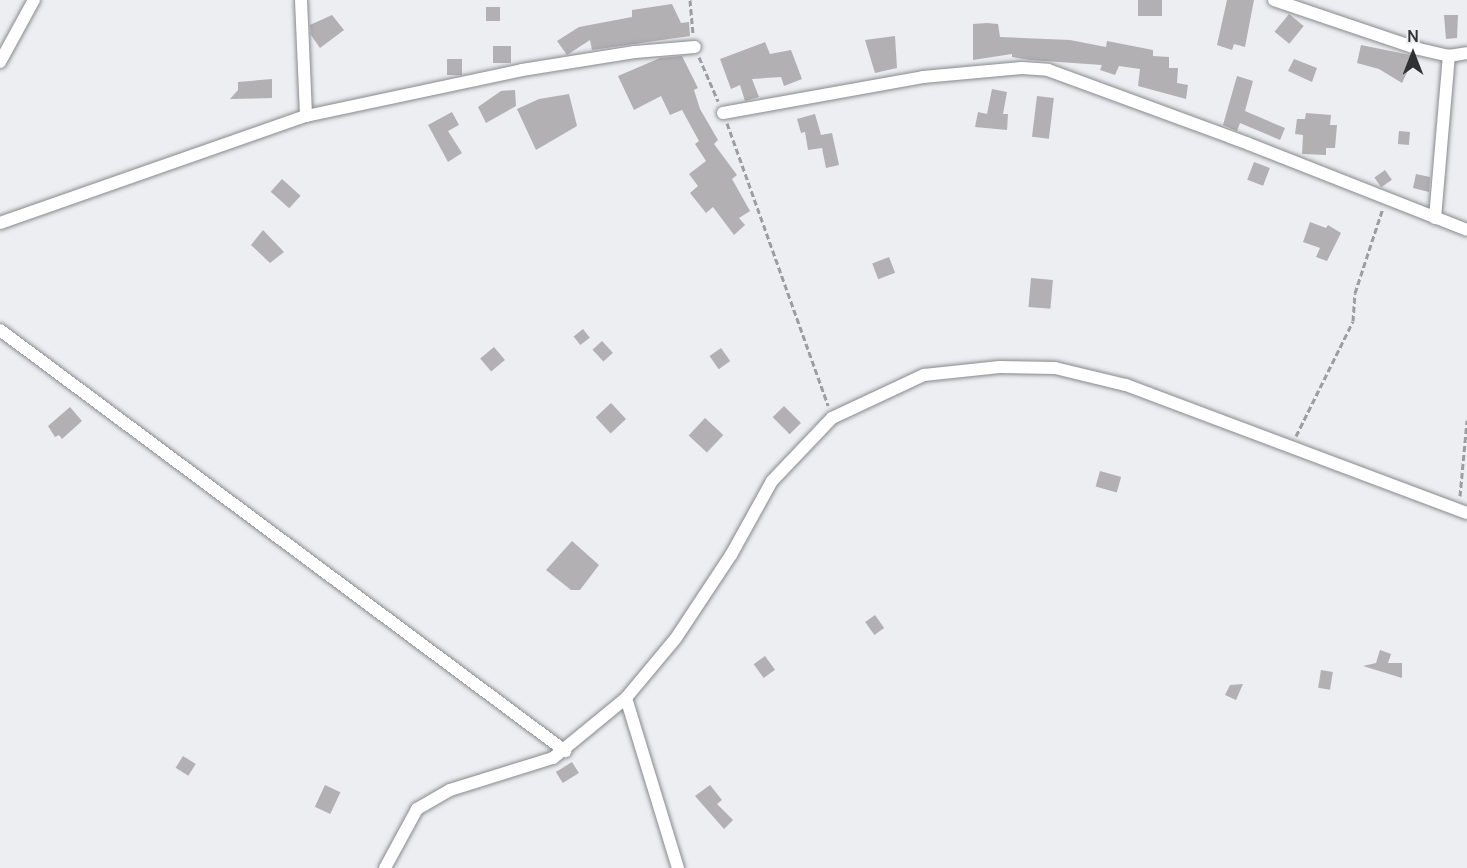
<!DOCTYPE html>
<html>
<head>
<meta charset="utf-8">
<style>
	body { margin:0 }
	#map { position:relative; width:1467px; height:868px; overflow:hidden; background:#eceef2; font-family:Manrope,sans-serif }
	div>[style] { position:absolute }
	.building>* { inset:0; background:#b3b0b3; transform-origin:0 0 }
	.path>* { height:3px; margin-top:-1.5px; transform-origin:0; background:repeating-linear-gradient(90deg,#9c9da0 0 6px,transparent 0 9px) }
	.roads { filter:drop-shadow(0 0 2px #87898d) drop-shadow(0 0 2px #87898d) }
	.minor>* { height:12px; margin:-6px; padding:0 6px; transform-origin:6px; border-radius:6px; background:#fff }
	span { translate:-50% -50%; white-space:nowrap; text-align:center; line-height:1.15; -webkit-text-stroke:6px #eceef2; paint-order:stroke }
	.north { position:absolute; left:1383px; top:24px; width:60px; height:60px; -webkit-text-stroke:4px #eceef2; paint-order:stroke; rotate:0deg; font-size:16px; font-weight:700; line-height:24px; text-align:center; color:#303133 }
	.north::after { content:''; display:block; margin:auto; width:21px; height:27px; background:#303133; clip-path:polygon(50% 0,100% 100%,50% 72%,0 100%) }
</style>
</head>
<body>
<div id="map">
	<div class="building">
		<i style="left:1138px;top:0;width:24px;height:16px"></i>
		<i style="clip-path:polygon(1227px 0,1254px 0,1245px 47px,1234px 44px,1232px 50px,1217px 45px)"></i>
		<i style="clip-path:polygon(672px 4px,681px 23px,689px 22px,690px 36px,592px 50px,590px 40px,567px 55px,557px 41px,579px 27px,632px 17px,632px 10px)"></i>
		<i style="left:486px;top:7px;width:14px;height:14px"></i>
		<i style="left:1289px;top:14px;width:19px;height:23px;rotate:39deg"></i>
		<i style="clip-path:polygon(332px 15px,344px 30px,320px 48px,311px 35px,310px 25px)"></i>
		<i style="clip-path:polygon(1444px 15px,1458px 15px,1457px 38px,1446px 39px)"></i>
		<i style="clip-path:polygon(987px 23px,998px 24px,1000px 37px,1070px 40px,1106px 47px,1107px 41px,1153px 50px,1153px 56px,1169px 57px,1169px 68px,1178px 68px,1177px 83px,1188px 85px,1186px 99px,1138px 86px,1140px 69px,1119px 66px,1115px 75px,1100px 70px,1102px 65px,1030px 60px,1012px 57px,1012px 54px,973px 60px,973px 24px)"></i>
		<i style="clip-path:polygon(895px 36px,897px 68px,875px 73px,865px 40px)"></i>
		<i style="clip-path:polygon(765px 42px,770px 54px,791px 50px,802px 79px,784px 86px,781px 77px,752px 79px,759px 97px,745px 101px,740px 85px,731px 89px,720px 59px)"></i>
		<i style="clip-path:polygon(1361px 45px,1415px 56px,1402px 83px,1379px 69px,1357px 63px)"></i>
		<i style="left:493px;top:46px;width:18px;height:17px"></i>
		<i style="clip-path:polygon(682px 56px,698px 88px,694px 90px,700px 109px,718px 140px,714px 144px,737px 175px,732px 179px,750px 211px,739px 218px,745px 225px,734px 235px,713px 207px,706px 213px,690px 193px,698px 186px,689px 174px,706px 161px,695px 144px,699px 141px,682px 110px,670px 115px,661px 96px,634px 110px,618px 76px,660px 58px)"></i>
		<i style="left:447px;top:59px;width:15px;height:16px"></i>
		<i style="clip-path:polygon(1294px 59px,1317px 68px,1312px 82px,1288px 71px)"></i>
		<i style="clip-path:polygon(1237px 76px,1253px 81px,1245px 111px,1285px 128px,1280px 140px,1240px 123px,1237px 131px,1223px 125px)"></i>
		<i style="clip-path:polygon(272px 79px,272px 98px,230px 99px,238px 90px,238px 82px)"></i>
		<i style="clip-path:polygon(992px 89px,1007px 92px,1003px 114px,1008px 114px,1007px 130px,975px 127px,978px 112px,987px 114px)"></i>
		<i style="clip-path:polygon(515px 90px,516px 106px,486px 123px,478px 107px,501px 91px)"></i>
		<i style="clip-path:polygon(569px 94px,577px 126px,536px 150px,517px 109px,539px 99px)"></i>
		<i style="left:1037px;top:96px;width:17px;height:41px;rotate:7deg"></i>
		<i style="clip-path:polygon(452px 112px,459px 125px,448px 131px,462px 153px,448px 162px,428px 125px)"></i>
		<i style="clip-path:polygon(1306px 113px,1331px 115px,1330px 125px,1337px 125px,1335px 148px,1326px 148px,1326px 155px,1302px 154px,1303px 135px,1295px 134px,1297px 119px,1305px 119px)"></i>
		<i style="clip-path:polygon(815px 114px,821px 135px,832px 133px,839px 165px,826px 168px,822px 148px,808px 150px,805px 132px,801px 133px,797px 119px)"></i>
		<i style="left:1399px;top:131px;width:11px;height:13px;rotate:5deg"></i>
		<i style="left:1254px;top:162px;width:17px;height:19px;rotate:21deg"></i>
		<i style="left:1385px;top:170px;width:12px;height:13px;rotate:55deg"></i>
		<i style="clip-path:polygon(1416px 174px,1430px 177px,1429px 192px,1413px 188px)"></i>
		<i style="left:282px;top:179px;width:25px;height:17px;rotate:42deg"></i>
		<i style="clip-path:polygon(1310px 222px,1326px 228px,1328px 225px,1341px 233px,1327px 261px,1316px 257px,1320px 248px,1303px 242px)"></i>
		<i style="clip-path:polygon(263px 230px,284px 252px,270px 263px,251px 245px)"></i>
		<i style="left:889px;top:257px;width:17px;height:18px;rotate:69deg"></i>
		<i style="left:1031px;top:278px;width:22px;height:29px;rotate:5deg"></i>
		<i style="left:583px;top:329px;width:11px;height:12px;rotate:52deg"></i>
		<i style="left:602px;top:341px;width:16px;height:13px;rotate:47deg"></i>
		<i style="left:494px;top:347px;width:17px;height:18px;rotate:50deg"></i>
		<i style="left:721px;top:348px;width:16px;height:14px;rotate:55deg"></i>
		<i style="left:611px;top:403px;width:22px;height:21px;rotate:47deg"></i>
		<i style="left:784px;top:406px;width:24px;height:16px;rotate:45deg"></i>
		<i style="clip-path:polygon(70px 407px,82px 421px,62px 439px,59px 435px,55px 437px,48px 426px)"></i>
		<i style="left:705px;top:418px;width:25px;height:24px;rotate:43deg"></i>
		<i style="left:1100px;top:471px;width:22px;height:16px;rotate:16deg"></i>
		<i style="clip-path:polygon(572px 541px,599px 565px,580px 590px,571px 590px,546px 570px)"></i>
		<i style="left:875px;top:615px;width:16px;height:12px;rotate:55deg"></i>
		<i style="clip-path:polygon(1380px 650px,1391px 654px,1388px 663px,1402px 663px,1402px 678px,1363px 666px,1376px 663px)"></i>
		<i style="left:765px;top:656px;width:17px;height:14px;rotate:54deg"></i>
		<i style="left:1321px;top:670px;width:12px;height:18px;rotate:9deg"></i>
		<i style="clip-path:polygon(1243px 684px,1236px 700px,1225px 695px,1230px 685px)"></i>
		<i style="left:183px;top:756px;width:15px;height:14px;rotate:32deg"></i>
		<i style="left:572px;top:762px;width:13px;height:19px;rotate:58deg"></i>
		<i style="left:325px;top:785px;width:17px;height:24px;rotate:25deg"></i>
		<i style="clip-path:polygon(710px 785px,722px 800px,717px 804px,733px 820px,724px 829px,695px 796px)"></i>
	</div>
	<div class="path">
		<i style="left:690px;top:0;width:33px;rotate:85deg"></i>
		<i style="left:699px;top:57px;width:48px;rotate:66.6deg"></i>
		<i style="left:727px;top:123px;width:300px;rotate:70.3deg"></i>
		<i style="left:1296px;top:436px;width:128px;rotate:-63.6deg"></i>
		<i style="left:1353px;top:321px;width:28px;rotate:-86deg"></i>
		<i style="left:1355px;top:293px;width:89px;rotate:-71.8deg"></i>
		<i style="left:1460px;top:496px;width:76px;rotate:-84.7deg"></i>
	</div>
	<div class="roads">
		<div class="minor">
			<i style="left:301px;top:0;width:116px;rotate:87.5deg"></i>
			<i style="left:1274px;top:0;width:153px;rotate:18.7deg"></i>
			<i style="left:1419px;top:49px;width:31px;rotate:13deg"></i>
			<i style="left:1449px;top:56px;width:18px;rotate:-9deg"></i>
			<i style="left:0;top:62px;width:71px;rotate:-61.3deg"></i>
			<i style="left:723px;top:113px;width:203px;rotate:-10.2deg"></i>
			<i style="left:923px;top:77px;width:99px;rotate:-5.2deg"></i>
			<i style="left:1022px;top:68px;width:26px;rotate:4deg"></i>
			<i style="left:1048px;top:70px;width:214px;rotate:20.2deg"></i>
			<i style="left:1249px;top:144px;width:234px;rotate:21.5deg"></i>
			<i style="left:1435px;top:218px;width:163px;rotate:-85.1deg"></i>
			<i style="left:0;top:223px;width:324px;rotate:-19.3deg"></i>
			<i style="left:306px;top:116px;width:221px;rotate:-12deg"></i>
			<i style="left:522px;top:70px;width:114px;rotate:-9.1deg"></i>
			<i style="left:635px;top:52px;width:60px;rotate:-4.8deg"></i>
			<i style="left:0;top:330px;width:705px;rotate:36.69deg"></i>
			<i style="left:626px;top:698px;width:178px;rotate:73deg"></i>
			<i style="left:385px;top:868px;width:67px;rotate:-61.5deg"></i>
			<i style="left:417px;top:809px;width:38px;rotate:-30deg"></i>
			<i style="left:450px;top:790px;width:108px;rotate:-17.3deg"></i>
			<i style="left:553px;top:758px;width:94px;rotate:-39.4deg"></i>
			<i style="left:626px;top:698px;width:78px;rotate:-50.2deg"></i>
			<i style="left:676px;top:638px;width:100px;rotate:-56.5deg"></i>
			<i style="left:731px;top:555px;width:85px;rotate:-61deg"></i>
			<i style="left:772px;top:481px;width:87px;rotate:-46.4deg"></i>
			<i style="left:832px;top:418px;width:102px;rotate:-25.1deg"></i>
			<i style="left:924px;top:375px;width:76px;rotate:-6deg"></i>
			<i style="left:1000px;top:367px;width:55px;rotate:1deg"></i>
			<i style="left:1055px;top:368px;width:73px;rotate:13.5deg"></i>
			<i style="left:1126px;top:385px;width:364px;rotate:20.6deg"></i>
		</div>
	</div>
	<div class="north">N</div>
</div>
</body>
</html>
